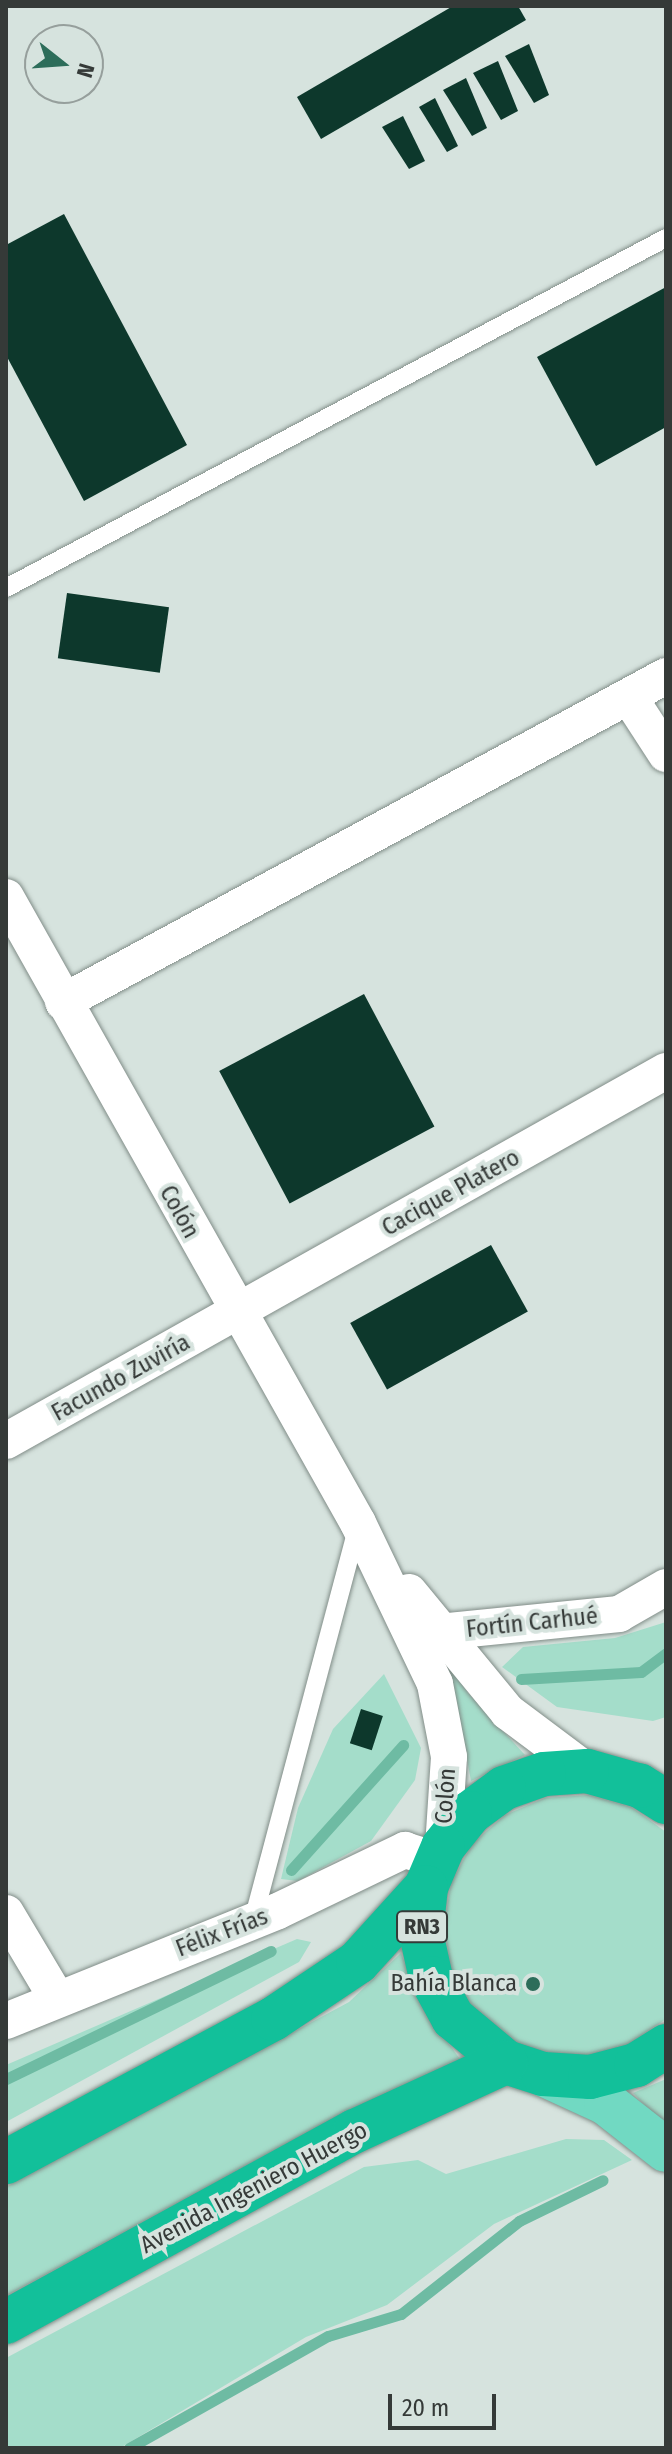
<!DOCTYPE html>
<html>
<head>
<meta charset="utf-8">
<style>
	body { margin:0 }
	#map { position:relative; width:672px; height:2454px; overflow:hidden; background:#d6e3de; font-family:"Fira Sans Condensed",sans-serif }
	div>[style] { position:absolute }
	.green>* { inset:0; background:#a4ddca }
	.stream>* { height:11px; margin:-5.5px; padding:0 5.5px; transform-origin:5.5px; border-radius:5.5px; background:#6ebba3 }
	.building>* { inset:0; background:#0d382c; transform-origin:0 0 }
	.roads { filter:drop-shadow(0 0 2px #818d88) drop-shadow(0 0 2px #818d88) }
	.lane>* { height:18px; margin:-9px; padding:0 9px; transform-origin:9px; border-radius:9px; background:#fff }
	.street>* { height:36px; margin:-18px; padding:0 18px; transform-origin:18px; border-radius:18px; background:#fff }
	.primary>* { height:44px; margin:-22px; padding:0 22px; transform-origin:22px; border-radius:22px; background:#71d9c2 }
	.highway>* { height:44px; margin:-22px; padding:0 22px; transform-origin:22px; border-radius:22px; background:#12c09a }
	.dots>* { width:22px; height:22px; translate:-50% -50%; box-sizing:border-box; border:4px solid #d6e3de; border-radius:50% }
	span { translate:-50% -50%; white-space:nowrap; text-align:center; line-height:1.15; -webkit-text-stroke:8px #d6e3de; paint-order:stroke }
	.shield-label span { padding:2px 6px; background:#d6e3de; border:2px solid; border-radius:6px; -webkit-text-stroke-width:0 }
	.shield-label { font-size:22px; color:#353a38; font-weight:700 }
	.street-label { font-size:24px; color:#353a38 }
	.poi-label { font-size:24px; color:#353a38 }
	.right { translate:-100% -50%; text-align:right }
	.frame { position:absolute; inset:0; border:8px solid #353a38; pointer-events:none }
	.north { position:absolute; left:24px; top:24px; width:80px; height:80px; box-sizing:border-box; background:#d6e3de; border:2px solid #969f9c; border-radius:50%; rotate:107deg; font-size:22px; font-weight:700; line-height:32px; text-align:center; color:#353a38 }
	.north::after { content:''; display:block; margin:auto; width:28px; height:36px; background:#2d6d5a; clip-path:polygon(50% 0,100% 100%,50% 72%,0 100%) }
	.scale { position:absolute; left:388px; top:2394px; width:108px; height:36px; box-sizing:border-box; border:4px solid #353a38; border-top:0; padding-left:10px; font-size:24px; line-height:28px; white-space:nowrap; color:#353a38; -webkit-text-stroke:6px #d6e3de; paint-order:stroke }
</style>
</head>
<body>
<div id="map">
	<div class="green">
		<i style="clip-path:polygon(666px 1622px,666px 1717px,653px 1721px,557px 1707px,502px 1667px,523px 1647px,615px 1638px)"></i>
		<i style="clip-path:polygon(429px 1637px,468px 1693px,525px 1755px,471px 1781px,456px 1698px)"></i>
		<i style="clip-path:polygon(384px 1674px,421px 1748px,415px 1780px,371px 1841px,298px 1881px,281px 1879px,298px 1808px,333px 1729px)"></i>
		<i style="clip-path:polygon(589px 1795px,631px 1807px,666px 1832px,666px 2019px,624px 2047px,583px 2057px,540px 2053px,502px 2035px,471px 2007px,451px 1969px,444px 1926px,451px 1883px,472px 1844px,505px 1815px,545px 1798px)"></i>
		<i style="clip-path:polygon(297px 1939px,311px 1942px,299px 1962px,6px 2122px,6px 2065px)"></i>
		<i style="clip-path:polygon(401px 1953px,423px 2008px,465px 2066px,332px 2119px,6px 2296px,6px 2187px,349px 2002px)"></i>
		<i style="clip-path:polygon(666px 2079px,666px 2127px,633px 2093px)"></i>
		<i style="clip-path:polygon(566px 2139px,604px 2140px,632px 2160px,494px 2224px,387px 2305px,306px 2337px,120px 2448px,6px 2448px,6px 2358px,364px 2167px,418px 2160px,446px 2174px)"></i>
	</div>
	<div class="stream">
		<i style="left:521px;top:1679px;width:120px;rotate:-3.3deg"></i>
		<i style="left:641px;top:1672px;width:31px;rotate:-37deg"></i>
		<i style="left:291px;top:1870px;width:168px;rotate:-48.1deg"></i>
		<i style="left:6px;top:2079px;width:294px;rotate:-25.8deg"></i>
		<i style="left:129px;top:2448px;width:228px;rotate:-29.4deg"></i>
		<i style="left:328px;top:2336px;width:76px;rotate:-16.8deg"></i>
		<i style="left:401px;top:2314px;width:150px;rotate:-38.2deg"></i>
		<i style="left:519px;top:2221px;width:93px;rotate:-26deg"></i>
	</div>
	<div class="building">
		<i style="clip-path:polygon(453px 6px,518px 6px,526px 20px,321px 139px,297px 97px)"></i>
		<i style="clip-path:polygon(529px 44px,549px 95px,534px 103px,505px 56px)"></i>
		<i style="clip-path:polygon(498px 61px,518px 111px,501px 120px,473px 73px)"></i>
		<i style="clip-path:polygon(466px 78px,487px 128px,472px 136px,443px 90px)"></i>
		<i style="clip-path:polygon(435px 98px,458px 146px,447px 152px,419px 107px)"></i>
		<i style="clip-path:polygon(403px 116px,425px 161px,409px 169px,382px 127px)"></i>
		<i style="clip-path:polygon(64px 214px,187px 445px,84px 501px,6px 355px,6px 245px)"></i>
		<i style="clip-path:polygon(666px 287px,666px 427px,596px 466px,537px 357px)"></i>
		<i style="left:67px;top:593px;width:103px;height:66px;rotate:8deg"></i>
		<i style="left:364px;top:994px;width:150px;height:164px;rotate:62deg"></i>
		<i style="left:491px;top:1245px;width:76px;height:161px;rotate:61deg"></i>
		<i style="left:361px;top:1709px;width:23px;height:36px;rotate:18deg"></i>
	</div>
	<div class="roads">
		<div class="lane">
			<i style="left:6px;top:588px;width:747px;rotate:-27.94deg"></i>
			<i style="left:253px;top:1920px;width:404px;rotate:-75.1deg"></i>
		</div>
		<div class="street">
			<i style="left:629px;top:697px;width:68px;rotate:57deg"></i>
			<i style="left:6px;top:897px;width:718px;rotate:60.65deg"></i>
			<i style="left:358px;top:1523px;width:178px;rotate:64.4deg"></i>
			<i style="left:435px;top:1684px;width:74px;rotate:79.1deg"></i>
			<i style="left:449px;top:1757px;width:90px;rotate:93.8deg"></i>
			<i style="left:63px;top:1002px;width:685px;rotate:-28.4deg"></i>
			<i style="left:6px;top:1441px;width:757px;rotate:-29.28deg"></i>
			<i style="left:409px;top:1592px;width:156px;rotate:50.5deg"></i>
			<i style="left:508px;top:1712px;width:99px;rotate:36.8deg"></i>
			<i style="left:439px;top:1632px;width:181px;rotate:-5.7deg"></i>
			<i style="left:619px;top:1614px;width:54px;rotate:-29.9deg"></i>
			<i style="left:6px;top:1913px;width:98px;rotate:59.2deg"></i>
			<i style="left:6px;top:2021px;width:293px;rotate:-22deg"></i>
			<i style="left:278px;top:1911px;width:141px;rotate:-25.7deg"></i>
			<i style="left:405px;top:1850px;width:33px;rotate:18deg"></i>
		</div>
		<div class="primary">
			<i style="left:543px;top:2074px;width:69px;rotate:24.7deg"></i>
			<i style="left:606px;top:2103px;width:76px;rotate:38.1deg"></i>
		</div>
		<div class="highway">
			<i style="left:666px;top:1802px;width:31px;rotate:-148deg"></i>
			<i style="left:640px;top:1786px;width:55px;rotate:-164.2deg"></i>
			<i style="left:587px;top:1771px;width:43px;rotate:176deg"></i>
			<i style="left:544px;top:1774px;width:42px;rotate:160.7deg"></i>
			<i style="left:504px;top:1788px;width:42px;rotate:143.7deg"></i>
			<i style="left:470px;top:1813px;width:43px;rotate:128.5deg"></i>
			<i style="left:443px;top:1847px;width:43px;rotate:113deg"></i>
			<i style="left:426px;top:1887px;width:46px;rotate:96.2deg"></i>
			<i style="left:421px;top:1933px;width:46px;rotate:77.5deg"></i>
			<i style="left:431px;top:1978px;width:46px;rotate:61.2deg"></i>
			<i style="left:453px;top:2018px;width:69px;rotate:39.7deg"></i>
			<i style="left:506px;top:2062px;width:39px;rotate:18deg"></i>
			<i style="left:543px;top:2074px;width:47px;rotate:3.7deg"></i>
			<i style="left:590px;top:2077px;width:48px;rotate:-14.6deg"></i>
			<i style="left:636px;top:2065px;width:36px;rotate:-32deg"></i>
			<i style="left:6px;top:2162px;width:303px;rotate:-28.2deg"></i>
			<i style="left:273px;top:2019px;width:102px;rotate:-33.8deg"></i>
			<i style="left:358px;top:1962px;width:101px;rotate:-47.8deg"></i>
			<i style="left:6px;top:2322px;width:398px;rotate:-28.7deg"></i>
			<i style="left:355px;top:2131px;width:166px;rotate:-24.6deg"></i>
		</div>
	</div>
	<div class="dots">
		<i style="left:533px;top:1984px;background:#2d6d5a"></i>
	</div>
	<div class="shield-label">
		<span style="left:422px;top:1927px">RN3</span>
	</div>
	<div class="street-label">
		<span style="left:451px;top:1193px;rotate:-29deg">Cacique Platero</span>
		<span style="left:179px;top:1212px;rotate:61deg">Colón</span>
		<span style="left:121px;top:1378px;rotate:-29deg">Facundo Zuviría</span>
		<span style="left:532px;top:1623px;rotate:-6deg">Fortín Carhué</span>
		<span style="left:446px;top:1796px;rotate:-86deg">Colón</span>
		<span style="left:222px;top:1933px;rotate:-21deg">Félix Frías</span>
		<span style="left:254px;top:2188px;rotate:-28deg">Avenida Ingeniero Huergo</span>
	</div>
	<div class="poi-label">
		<span class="right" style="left:517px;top:1984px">Bahía Blanca</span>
	</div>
	<div class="frame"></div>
	<div class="north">N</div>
	<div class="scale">20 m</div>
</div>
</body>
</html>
